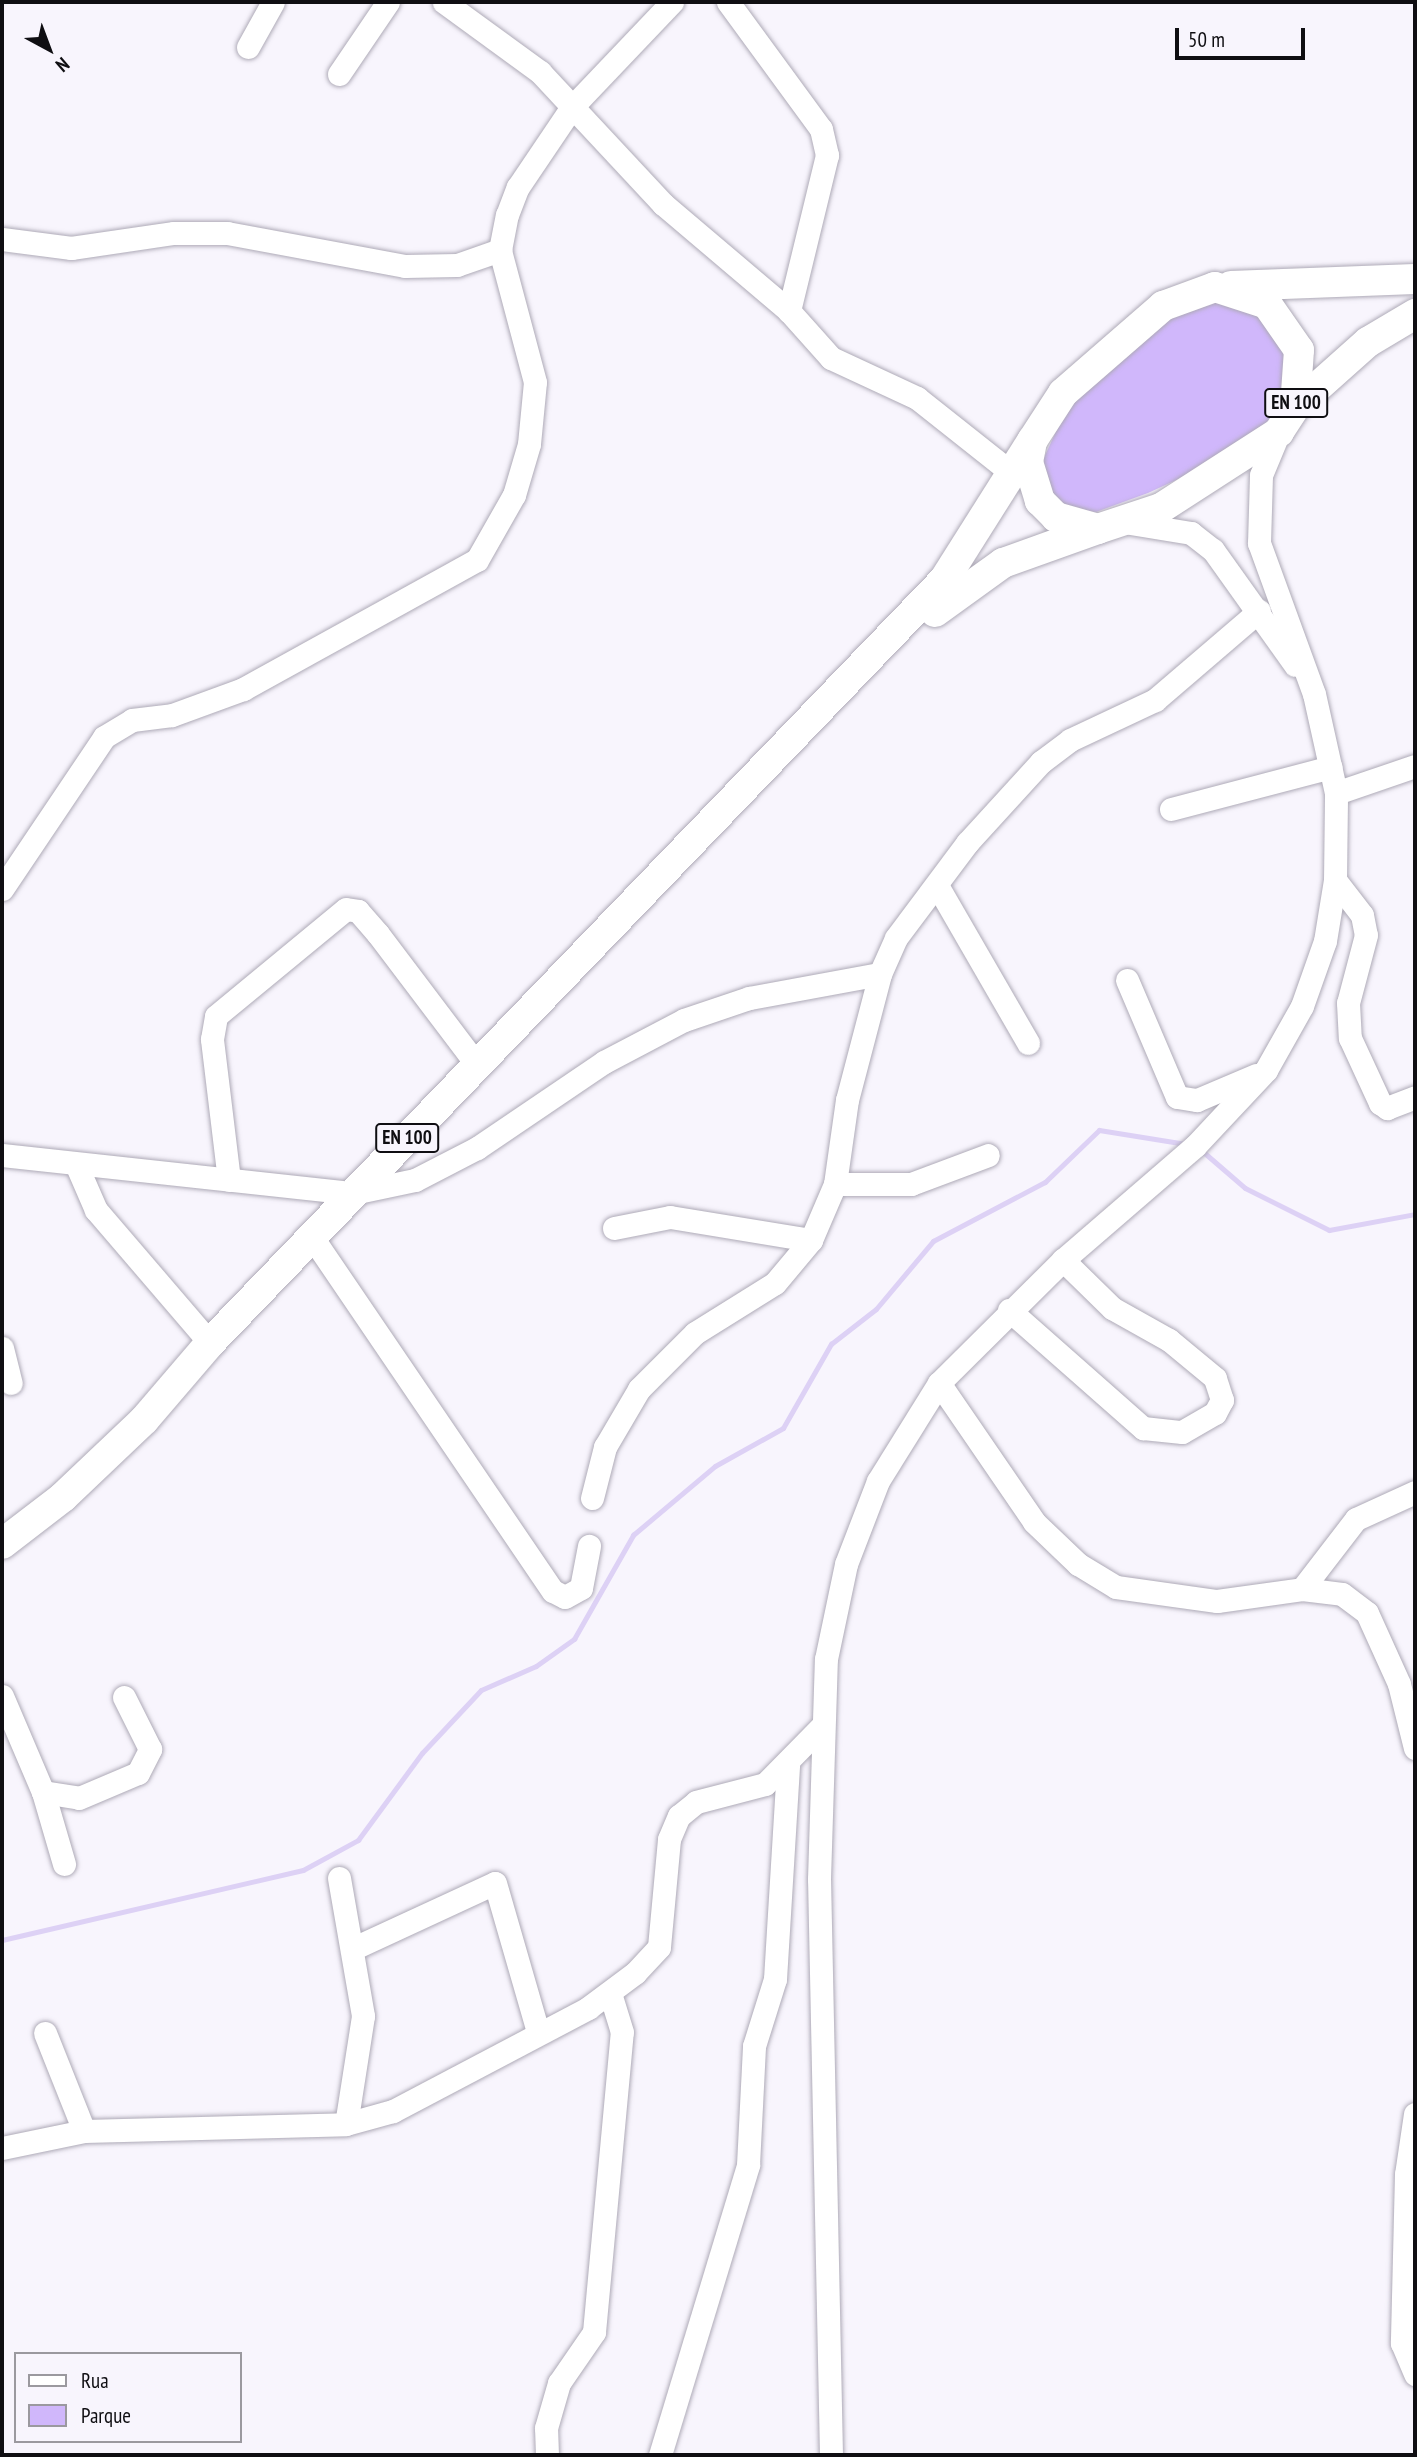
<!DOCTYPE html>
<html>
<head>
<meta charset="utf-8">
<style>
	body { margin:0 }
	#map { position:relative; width:1417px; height:2457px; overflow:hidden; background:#f8f5fd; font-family:"PT Sans Narrow",sans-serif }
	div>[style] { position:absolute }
	.green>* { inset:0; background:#d0b7fb }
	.stream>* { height:5px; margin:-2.5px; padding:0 2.5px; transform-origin:2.5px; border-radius:2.5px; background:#ddd1f5 }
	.roads { filter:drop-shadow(0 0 2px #aeaab7) drop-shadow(0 0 2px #aeaab7) }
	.minor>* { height:23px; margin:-11.5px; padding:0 11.5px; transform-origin:11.5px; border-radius:11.5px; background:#fff }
	.major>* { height:30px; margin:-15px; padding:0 15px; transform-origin:15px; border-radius:15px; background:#fff }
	span { translate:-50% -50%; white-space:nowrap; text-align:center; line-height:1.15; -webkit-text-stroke:6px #f8f5fd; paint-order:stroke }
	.shield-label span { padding:2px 5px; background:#f8f5fd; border:2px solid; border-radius:5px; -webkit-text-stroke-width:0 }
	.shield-label { font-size:19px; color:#0f0e12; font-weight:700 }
	.frame { position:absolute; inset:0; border:4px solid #0f0e12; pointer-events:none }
	.legend { position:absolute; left:14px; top:2352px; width:228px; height:91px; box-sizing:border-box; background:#f8f5fd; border:2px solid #9b999f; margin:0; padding:9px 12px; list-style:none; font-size:21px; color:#0f0e12 }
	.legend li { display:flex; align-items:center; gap:14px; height:35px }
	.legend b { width:35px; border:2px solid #9b999f }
	.north { position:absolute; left:14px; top:14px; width:70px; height:70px; -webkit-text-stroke:5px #f8f5fd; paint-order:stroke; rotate:139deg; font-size:19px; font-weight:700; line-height:28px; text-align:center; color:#0f0e12 }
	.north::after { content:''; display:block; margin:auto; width:24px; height:32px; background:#0f0e12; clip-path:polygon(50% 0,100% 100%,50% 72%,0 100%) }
	.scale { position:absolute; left:1175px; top:28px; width:130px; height:32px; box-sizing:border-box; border:4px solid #0f0e12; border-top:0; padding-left:9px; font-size:21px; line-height:24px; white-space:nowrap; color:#0f0e12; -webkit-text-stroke:5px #f8f5fd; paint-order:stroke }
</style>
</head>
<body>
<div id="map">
	<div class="green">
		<i style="clip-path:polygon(1218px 300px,1261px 316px,1286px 356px,1283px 402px,1270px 423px,1198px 470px,1148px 493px,1096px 512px,1068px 509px,1047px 489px,1042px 462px,1070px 401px,1173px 312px)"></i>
	</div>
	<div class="stream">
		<i style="left:1201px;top:1150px;width:58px;rotate:40.8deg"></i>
		<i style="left:1245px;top:1188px;width:94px;rotate:26.6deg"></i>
		<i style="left:1329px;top:1230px;width:87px;rotate:-10.5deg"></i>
		<i style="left:2px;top:1940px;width:309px;rotate:-13.1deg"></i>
		<i style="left:303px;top:1870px;width:63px;rotate:-28.6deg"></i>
		<i style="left:358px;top:1840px;width:108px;rotate:-53.7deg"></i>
		<i style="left:422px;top:1753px;width:86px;rotate:-46.9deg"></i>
		<i style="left:481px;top:1690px;width:60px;rotate:-23.6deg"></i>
		<i style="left:536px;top:1666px;width:47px;rotate:-35.4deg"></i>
		<i style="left:574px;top:1639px;width:120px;rotate:-60.4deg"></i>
		<i style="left:633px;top:1535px;width:107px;rotate:-40.1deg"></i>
		<i style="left:715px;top:1466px;width:78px;rotate:-29.2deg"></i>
		<i style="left:783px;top:1428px;width:97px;rotate:-60.3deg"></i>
		<i style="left:831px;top:1344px;width:57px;rotate:-37.9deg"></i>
		<i style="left:876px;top:1309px;width:89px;rotate:-50deg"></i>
		<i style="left:933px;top:1241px;width:127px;rotate:-27.8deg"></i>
		<i style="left:1045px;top:1182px;width:75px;rotate:-43.9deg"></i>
		<i style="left:1099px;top:1130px;width:88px;rotate:9.1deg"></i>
	</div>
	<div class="roads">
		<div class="minor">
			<i style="left:444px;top:2px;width:119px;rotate:36.1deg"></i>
			<i style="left:540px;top:72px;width:180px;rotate:47deg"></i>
			<i style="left:663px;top:204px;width:165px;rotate:40.3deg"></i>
			<i style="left:789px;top:311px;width:63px;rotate:48.2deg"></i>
			<i style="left:831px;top:358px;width:95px;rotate:24.9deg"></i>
			<i style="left:917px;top:398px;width:124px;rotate:38.4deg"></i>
			<i style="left:728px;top:2px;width:157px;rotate:53.8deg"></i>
			<i style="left:821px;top:129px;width:27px;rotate:77deg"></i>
			<i style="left:827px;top:155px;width:161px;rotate:103.7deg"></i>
			<i style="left:248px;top:47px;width:51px;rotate:-60.9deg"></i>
			<i style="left:339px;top:74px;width:87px;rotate:-55.8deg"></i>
			<i style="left:2px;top:239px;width:70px;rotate:7.4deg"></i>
			<i style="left:71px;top:248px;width:104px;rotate:-8.3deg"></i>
			<i style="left:174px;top:233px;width:53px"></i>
			<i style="left:227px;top:233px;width:181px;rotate:10.5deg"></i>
			<i style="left:405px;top:266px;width:52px;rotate:-1.1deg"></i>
			<i style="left:457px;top:265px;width:46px;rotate:-19.2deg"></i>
			<i style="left:1130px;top:523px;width:62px;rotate:9.3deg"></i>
			<i style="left:1191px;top:533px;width:28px;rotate:38deg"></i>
			<i style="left:1213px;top:550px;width:141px;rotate:54.5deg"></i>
			<i style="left:1336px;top:793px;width:83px;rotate:-18.9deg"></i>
			<i style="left:1171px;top:809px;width:165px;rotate:-14.7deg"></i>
			<i style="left:1335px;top:880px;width:44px;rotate:52.4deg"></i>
			<i style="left:1362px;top:915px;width:20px;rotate:79deg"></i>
			<i style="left:1366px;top:935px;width:70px;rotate:104.8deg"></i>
			<i style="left:1348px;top:1003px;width:35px;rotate:87deg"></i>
			<i style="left:1350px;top:1038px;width:72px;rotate:65.2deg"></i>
			<i style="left:1380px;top:1103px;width:9px;rotate:36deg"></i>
			<i style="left:1387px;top:1108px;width:30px;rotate:-21deg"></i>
			<i style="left:938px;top:887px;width:180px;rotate:60deg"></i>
			<i style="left:2px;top:889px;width:183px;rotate:-56.1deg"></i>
			<i style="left:104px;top:737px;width:33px;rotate:-31deg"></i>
			<i style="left:132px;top:720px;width:40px;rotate:-7.1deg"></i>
			<i style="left:172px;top:715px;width:76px;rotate:-20.1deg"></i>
			<i style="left:243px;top:689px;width:267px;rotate:-28.9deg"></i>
			<i style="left:477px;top:560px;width:75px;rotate:-60.4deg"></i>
			<i style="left:514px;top:495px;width:53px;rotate:-73.6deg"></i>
			<i style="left:529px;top:444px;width:62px;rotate:-84.5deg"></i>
			<i style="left:535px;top:382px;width:137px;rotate:-104.9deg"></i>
			<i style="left:500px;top:250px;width:36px;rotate:-79deg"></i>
			<i style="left:507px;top:215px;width:30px;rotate:-69deg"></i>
			<i style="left:518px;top:187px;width:97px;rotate:-56deg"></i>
			<i style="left:572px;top:107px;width:145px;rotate:-46.4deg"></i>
			<i style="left:1127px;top:980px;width:127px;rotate:66.9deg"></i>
			<i style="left:1177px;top:1097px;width:20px;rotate:9deg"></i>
			<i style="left:1197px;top:1100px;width:64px;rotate:-23deg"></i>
			<i style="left:2px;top:1155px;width:353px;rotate:6.2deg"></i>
			<i style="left:353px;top:1193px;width:63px;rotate:-11.8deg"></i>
			<i style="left:415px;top:1180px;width:70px;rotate:-27.3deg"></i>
			<i style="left:477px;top:1148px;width:153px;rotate:-34.1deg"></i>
			<i style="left:604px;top:1062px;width:90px;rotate:-27.7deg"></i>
			<i style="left:684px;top:1020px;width:69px;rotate:-18.7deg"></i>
			<i style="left:749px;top:998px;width:133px;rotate:-10.4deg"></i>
			<i style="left:76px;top:1164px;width:50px;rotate:66.5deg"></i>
			<i style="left:96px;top:1210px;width:175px;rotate:49.4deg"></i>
			<i style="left:229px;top:1180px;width:142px;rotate:-96.9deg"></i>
			<i style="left:212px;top:1039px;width:23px;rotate:-80deg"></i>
			<i style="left:216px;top:1016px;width:168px;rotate:-39.5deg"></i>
			<i style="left:346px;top:909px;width:12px;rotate:9deg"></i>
			<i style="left:358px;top:911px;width:30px;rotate:49deg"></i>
			<i style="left:378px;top:934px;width:166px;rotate:52.9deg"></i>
			<i style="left:835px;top:1184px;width:76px"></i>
			<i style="left:911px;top:1184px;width:82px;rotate:-20.6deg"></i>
			<i style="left:614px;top:1228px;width:57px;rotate:-11.1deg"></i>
			<i style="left:670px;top:1217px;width:143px;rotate:9.3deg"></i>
			<i style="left:312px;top:1237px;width:428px;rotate:55.8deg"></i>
			<i style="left:553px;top:1591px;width:13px;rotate:27deg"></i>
			<i style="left:565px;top:1597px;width:18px;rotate:-29deg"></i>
			<i style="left:581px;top:1588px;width:43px;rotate:-79.2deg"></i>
			<i style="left:1009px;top:1310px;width:179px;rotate:41.4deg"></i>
			<i style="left:1143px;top:1428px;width:39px;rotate:6deg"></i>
			<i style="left:1182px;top:1432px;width:38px;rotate:-30deg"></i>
			<i style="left:1215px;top:1413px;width:15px;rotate:-62deg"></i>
			<i style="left:1222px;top:1400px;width:23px;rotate:-108deg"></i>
			<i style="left:1215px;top:1378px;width:60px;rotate:-140.4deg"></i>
			<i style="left:1169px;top:1340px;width:65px;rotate:-150.7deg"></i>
			<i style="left:1112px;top:1308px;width:69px;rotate:-135.6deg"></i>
			<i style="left:2px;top:1348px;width:36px;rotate:76deg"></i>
			<i style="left:939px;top:1383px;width:168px;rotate:55.6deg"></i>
			<i style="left:1034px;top:1522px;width:61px;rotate:43.7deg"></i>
			<i style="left:1078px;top:1564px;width:44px;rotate:31.2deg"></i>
			<i style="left:1116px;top:1587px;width:102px;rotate:7.9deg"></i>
			<i style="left:1217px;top:1601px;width:86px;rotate:-8deg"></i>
			<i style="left:1302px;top:1589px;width:40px;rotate:7.1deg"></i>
			<i style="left:1342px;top:1594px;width:31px;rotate:37deg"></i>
			<i style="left:1367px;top:1613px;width:78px;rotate:65.7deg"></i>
			<i style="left:1399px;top:1684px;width:66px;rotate:76deg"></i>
			<i style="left:592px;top:1498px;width:53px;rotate:-75.7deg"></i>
			<i style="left:605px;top:1447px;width:67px;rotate:-59.6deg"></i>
			<i style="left:639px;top:1389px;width:79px;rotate:-45deg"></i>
			<i style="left:695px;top:1333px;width:94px;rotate:-32deg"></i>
			<i style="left:775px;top:1283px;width:56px;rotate:-50.1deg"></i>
			<i style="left:811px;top:1240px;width:61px;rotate:-66.8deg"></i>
			<i style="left:835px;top:1184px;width:85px;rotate:-81.9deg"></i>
			<i style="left:847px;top:1100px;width:130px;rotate:-75.3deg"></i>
			<i style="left:880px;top:974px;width:39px;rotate:-66deg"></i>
			<i style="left:896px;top:938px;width:119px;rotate:-53.2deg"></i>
			<i style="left:967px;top:843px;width:110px;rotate:-47.6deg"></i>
			<i style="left:1041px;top:762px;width:36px;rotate:-37deg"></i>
			<i style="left:1070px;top:740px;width:94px;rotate:-25.2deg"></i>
			<i style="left:1155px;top:700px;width:137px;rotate:-40.6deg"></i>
			<i style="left:1302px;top:1589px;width:88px;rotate:-52.4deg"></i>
			<i style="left:1356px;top:1519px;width:65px;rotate:-24.6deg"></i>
			<i style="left:2px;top:1696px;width:104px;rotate:66.9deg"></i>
			<i style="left:43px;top:1792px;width:75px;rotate:73.7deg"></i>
			<i style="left:43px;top:1792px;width:36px;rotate:9deg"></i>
			<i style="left:79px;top:1798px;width:64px;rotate:-23deg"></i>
			<i style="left:138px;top:1773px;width:27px;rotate:-63deg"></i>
			<i style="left:150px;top:1749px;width:58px;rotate:-116.6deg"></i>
			<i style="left:339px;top:1878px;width:140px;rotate:80.1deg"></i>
			<i style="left:363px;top:2016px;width:109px;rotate:98.9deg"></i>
			<i style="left:352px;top:1949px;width:157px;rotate:-24.8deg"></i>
			<i style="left:495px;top:1883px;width:155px;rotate:73.9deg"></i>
			<i style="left:45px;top:2033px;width:105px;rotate:68.3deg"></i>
			<i style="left:1415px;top:2114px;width:61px;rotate:98.5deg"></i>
			<i style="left:1406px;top:2174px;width:169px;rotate:91.4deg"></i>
			<i style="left:1402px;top:2343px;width:34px;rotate:67deg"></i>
			<i style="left:2px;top:2148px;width:84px;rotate:-11.7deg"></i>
			<i style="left:84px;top:2131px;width:262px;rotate:-1.5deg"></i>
			<i style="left:346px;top:2124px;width:49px;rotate:-15.5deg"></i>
			<i style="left:393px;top:2111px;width:221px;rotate:-27.8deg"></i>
			<i style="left:588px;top:2008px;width:59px;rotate:-36.7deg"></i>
			<i style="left:635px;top:1973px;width:35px;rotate:-47deg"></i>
			<i style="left:659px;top:1947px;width:108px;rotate:-84.7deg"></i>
			<i style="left:669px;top:1839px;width:25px;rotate:-67deg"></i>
			<i style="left:679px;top:1816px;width:22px;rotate:-39deg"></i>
			<i style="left:696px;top:1802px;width:71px;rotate:-14.6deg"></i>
			<i style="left:765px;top:1784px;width:81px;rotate:-45.5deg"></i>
			<i style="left:547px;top:2455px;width:27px;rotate:-92deg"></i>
			<i style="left:546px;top:2428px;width:47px;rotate:-73.9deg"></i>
			<i style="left:559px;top:2383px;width:62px;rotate:-55.5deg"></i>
			<i style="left:594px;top:2332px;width:301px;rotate:-84.7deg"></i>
			<i style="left:622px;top:2032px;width:41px;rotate:-107.1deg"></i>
			<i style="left:660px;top:2455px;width:303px;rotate:-73.1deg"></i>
			<i style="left:748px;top:2165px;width:119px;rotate:-87.1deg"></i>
			<i style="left:754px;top:2046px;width:70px;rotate:-72.6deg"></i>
			<i style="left:775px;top:1979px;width:215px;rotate:-86.5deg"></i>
			<i style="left:831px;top:2455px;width:576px;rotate:-91.19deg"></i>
			<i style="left:819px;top:1879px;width:220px;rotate:-88.2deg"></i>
			<i style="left:826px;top:1659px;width:97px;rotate:-78.1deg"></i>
			<i style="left:846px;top:1564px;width:89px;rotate:-68.9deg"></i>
			<i style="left:878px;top:1481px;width:115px;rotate:-58.1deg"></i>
			<i style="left:939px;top:1383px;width:175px;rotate:-44.8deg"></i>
			<i style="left:1063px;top:1260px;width:174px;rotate:-40.8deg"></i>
			<i style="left:1195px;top:1146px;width:104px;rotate:-46.9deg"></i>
			<i style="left:1266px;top:1070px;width:73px;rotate:-60.6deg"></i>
			<i style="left:1302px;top:1006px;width:69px;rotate:-70.5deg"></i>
			<i style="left:1325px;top:941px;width:62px;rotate:-80.7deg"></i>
			<i style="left:1335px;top:880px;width:87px;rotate:-89.3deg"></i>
			<i style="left:1336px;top:793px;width:101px;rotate:-102.5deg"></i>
			<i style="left:1314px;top:694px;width:161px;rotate:-110deg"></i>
			<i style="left:1259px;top:543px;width:68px;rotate:-88.3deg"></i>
			<i style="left:1261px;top:475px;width:47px;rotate:-67.3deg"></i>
		</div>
		<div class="major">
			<i style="left:1231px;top:286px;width:184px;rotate:-2.2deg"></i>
			<i style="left:1215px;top:287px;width:55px;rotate:18.1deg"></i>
			<i style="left:1267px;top:304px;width:56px;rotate:55.2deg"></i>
			<i style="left:1299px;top:350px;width:57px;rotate:94deg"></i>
			<i style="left:1295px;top:407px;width:30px;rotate:123deg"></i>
			<i style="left:1279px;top:432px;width:140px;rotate:147.2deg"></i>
			<i style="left:1161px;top:508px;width:66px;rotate:161.6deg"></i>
			<i style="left:1098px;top:529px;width:44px;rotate:-164.1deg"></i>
			<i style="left:1056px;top:517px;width:23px;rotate:-135deg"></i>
			<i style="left:1040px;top:501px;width:41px;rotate:-107.1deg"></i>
			<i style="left:1028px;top:462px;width:21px;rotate:-79deg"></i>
			<i style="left:1032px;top:441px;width:57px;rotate:-57.1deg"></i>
			<i style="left:1063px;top:393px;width:133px;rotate:-41deg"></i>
			<i style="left:1163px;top:306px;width:55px;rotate:-20.1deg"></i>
			<i style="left:1295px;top:407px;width:98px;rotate:-41.7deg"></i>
			<i style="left:1368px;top:342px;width:55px;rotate:-30.8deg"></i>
			<i style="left:935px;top:612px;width:84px;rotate:-35.8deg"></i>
			<i style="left:1003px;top:563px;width:101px;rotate:-19.7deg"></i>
			<i style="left:2px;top:1544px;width:77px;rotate:-37.6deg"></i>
			<i style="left:63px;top:1497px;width:112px;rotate:-43.5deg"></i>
			<i style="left:144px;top:1420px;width:101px;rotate:-49.4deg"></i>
			<i style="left:210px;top:1343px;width:1059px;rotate:-46.11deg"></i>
			<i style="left:944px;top:580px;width:165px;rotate:-57.7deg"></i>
		</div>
	</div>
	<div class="shield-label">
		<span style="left:1296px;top:403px">EN 100</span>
		<span style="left:407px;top:1138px">EN 100</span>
	</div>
	<div class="frame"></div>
	<ul class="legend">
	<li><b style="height:9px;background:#fff"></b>Rua</li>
	<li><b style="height:19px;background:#d0b7fb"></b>Parque</li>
	</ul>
	<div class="north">N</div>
	<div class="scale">50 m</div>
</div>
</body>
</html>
